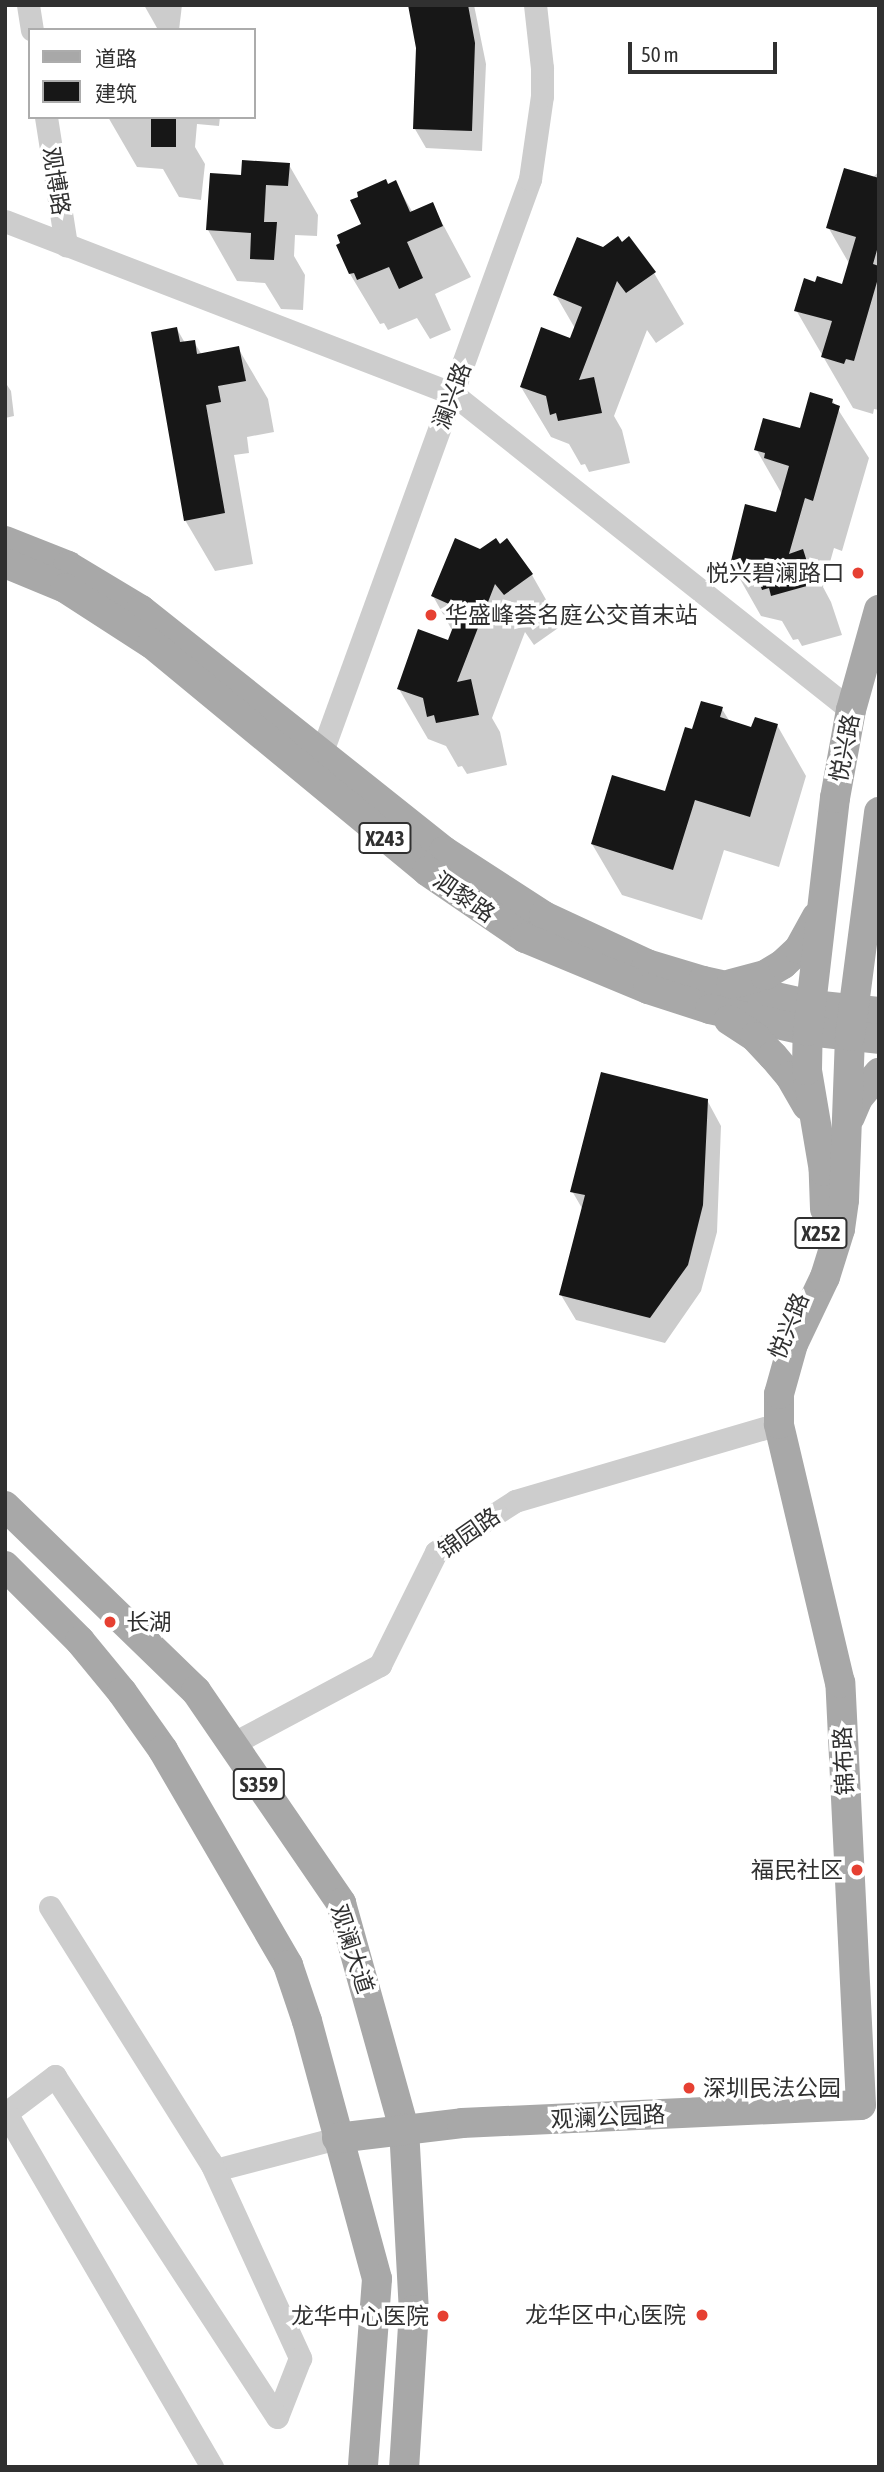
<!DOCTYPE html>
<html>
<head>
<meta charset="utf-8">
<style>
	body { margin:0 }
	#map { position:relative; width:884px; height:2472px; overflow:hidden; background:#fff; font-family:"Asap Condensed","Noto Sans SC",sans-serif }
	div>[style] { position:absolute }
	.shadow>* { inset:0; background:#0003 }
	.building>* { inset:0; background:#171717; transform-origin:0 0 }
	.minor>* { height:23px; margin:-11.5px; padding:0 11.5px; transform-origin:11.5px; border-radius:11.5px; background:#cdcdcd }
	.major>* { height:30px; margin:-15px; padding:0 15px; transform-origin:15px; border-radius:15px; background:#a8a8a8 }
	.dots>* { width:19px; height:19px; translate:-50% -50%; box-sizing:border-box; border:4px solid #fff; border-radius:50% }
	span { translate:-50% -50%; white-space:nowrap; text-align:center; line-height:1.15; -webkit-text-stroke:7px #fff; paint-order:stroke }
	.shield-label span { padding:2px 5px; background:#fff; border:2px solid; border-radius:5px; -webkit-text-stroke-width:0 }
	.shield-label { font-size:21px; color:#303030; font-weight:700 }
	.street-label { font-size:23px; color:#303030 }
	.poi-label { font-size:23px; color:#303030 }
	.right { translate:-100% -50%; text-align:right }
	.left { translate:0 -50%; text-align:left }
	.frame { position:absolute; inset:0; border:7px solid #303030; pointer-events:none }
	.legend { position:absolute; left:28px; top:28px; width:228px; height:91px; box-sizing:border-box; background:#fff; border:2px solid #acacac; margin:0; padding:9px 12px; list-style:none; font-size:21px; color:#303030 }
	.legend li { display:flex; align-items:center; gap:14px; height:35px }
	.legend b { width:35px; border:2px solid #acacac }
	.scale { position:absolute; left:628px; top:42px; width:149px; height:32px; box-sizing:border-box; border:4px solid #303030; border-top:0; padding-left:9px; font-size:21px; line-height:24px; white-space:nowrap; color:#303030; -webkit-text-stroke:5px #fff; paint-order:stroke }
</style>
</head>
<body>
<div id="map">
	<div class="shadow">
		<i style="clip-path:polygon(144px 5px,182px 5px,179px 30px,157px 28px)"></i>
		<i style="clip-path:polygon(410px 5px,474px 5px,486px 64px,482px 151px,426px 148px,415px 129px,418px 48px)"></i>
		<i style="clip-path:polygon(108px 117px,220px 117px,219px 126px,197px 124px,195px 147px,205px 164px,201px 200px,179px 197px,163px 169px,137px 167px)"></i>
		<i style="clip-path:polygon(289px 165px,318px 215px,317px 236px,295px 235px,294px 256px,305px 275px,303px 310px,281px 309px,265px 283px,237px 281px,208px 230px,243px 176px)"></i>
		<i style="clip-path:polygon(879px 171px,879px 410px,874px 409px,873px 414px,853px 408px,796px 310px,817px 284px,844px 286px,850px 265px,828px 227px)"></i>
		<i style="clip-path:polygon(395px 182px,413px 213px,432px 204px,471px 277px,435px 294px,451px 330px,430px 339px,417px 318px,388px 330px,384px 323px,380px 324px,350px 274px,363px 225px,388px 186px)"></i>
		<i style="clip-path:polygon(629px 239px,654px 273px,684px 324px,656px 343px,647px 330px,614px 416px,622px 430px,630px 463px,589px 472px,585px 464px,581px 465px,569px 444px,551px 437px,521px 387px,571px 341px,576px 330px,555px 294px,603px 249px)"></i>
		<i style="clip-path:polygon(177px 329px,185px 343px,194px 342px,202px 355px,238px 348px,268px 399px,274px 432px,247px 437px,249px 453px,234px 455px,253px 564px,215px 571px,185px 520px)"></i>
		<i style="clip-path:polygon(5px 382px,11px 391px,14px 416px,5px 418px)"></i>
		<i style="clip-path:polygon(832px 400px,869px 458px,842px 551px,834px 548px,823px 587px,831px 602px,842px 635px,802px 646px,798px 639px,793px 640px,782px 621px,761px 616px,732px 565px,777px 514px,783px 496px,756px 449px,802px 430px)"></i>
		<i style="clip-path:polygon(506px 541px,532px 575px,561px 626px,534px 645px,525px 632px,492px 718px,500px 732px,507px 765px,467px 774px,462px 766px,458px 767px,446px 746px,428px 739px,399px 689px,449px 642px,453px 632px,433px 596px,481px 551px)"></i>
		<i style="clip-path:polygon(722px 709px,730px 722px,753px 729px,777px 725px,806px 776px,779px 867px,724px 850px,702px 920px,622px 895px,592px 844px,666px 793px,694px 731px)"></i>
		<i style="clip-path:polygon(707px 1100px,721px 1126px,717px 1232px,701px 1291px,665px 1343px,576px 1320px,561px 1295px,583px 1210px,572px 1191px)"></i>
	</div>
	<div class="building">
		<i style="clip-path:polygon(408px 5px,468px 5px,475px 43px,472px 131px,413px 129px,416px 48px)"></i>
		<i style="left:151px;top:117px;width:25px;height:30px"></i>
		<i style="clip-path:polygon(242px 160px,290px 163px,288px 186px,266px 185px,264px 222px,277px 222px,274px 260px,250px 259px,251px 233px,206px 230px,210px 173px,241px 175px)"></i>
		<i style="clip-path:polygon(844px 168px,879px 178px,879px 243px,873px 264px,879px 266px,879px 275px,854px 361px,846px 359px,844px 364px,821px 357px,832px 321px,794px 311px,804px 278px,815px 282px,817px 276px,842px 284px,856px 237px,826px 228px)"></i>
		<i style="clip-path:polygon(386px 179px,388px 184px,396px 180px,410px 212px,433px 202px,443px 226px,407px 242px,423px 278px,399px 289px,389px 267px,357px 280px,354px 273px,349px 274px,336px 245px,340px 243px,337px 235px,361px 224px,350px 200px,358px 197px,357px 192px)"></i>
		<i style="clip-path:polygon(618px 236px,622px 242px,629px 236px,656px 272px,626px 293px,617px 281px,579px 380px,594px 377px,602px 413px,558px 421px,556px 413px,550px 415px,546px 396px,520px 387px,541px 327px,570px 338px,582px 307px,553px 295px,577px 237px,603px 247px)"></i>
		<i style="clip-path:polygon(177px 327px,180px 342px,195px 340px,197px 354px,239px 346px,246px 381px,218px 386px,221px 402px,206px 405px,225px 513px,184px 521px,151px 332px)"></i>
		<i style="clip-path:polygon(810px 392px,833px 399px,832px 403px,840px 406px,813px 501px,805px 498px,789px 554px,803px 549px,814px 584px,771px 596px,769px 588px,762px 590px,756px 572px,730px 565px,745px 504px,776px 512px,789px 466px,764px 458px,765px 453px,754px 450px,763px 418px,800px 428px)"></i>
		<i style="clip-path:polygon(455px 538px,480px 549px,496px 538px,500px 544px,507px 538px,533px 574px,504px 595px,495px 584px,457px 682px,471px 679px,479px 715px,436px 723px,434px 715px,427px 717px,423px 698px,397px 689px,418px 629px,448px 640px,460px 609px,431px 596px)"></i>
		<i style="clip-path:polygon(701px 701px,723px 707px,720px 717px,751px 727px,755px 717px,778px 724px,750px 817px,695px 800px,673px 870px,591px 844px,612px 775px,665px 791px,685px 727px,692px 729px)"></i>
		<i style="clip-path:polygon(601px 1072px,708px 1099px,703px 1205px,688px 1265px,650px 1318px,559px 1295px,585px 1195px,570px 1192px)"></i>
	</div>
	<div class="minor">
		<i style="left:28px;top:5px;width:25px;rotate:81deg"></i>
		<i style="left:46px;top:117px;width:130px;rotate:81.1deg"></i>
		<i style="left:5px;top:221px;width:480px;rotate:21.1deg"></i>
		<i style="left:453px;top:394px;width:508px;rotate:38.45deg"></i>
		<i style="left:316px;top:768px;width:627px;rotate:-70.03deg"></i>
		<i style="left:530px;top:179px;width:84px;rotate:-81.8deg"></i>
		<i style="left:542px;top:96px;width:28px;rotate:-90deg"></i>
		<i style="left:542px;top:68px;width:63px;rotate:-96.3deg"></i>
		<i style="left:232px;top:1744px;width:168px;rotate:-28.1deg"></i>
		<i style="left:380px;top:1665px;width:126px;rotate:-63.6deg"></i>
		<i style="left:436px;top:1552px;width:94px;rotate:-32.8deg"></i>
		<i style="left:515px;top:1501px;width:275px;rotate:-16.3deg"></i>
		<i style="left:50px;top:1907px;width:310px;rotate:57.9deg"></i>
		<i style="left:215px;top:2170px;width:126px;rotate:-14.7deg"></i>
		<i style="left:210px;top:2161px;width:217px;rotate:65.4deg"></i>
		<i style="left:300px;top:2358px;width:63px;rotate:111.3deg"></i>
		<i style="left:277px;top:2417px;width:407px;rotate:-123.1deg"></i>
		<i style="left:55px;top:2076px;width:61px;rotate:142.9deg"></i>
		<i style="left:6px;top:2113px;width:410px;rotate:59.8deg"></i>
	</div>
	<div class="major">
		<i style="left:5px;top:541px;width:68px;rotate:21.6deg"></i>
		<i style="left:68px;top:566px;width:85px;rotate:31.1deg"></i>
		<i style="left:141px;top:610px;width:387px;rotate:38.5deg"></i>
		<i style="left:444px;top:851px;width:119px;rotate:33deg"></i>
		<i style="left:544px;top:916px;width:114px;rotate:25deg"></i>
		<i style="left:647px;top:964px;width:59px;rotate:16.9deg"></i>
		<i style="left:703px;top:981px;width:112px;rotate:12.4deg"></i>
		<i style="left:812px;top:1005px;width:67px;rotate:6deg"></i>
		<i style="left:5px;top:563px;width:65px;rotate:22.6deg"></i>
		<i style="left:65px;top:588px;width:103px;rotate:32.8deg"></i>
		<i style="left:152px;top:644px;width:357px;rotate:39.5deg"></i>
		<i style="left:427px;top:871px;width:119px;rotate:34.4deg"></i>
		<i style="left:525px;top:938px;width:133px;rotate:22.5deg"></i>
		<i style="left:648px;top:989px;width:65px;rotate:17.9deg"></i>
		<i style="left:710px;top:1009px;width:100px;rotate:12.7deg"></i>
		<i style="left:808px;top:1031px;width:71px;rotate:6.4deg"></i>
		<i style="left:731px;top:984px;width:35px;rotate:-15deg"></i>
		<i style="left:765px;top:975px;width:21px;rotate:-31deg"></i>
		<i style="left:783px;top:964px;width:22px;rotate:-43deg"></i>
		<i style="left:799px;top:949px;width:37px;rotate:-61deg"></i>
		<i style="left:729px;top:1020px;width:31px;rotate:33deg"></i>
		<i style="left:755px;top:1037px;width:26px;rotate:47deg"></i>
		<i style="left:773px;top:1056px;width:26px;rotate:50deg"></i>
		<i style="left:790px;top:1076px;width:34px;rotate:60deg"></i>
		<i style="left:850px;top:1117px;width:21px;rotate:-67deg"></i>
		<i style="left:858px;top:1098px;width:33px;rotate:-50deg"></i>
		<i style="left:825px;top:1209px;width:38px;rotate:-92deg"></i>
		<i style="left:824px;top:1171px;width:102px;rotate:-99.6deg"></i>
		<i style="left:807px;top:1070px;width:39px;rotate:-89deg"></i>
		<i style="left:808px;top:1031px;width:235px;rotate:-83.4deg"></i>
		<i style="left:835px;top:798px;width:89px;rotate:-79.7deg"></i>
		<i style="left:851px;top:710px;width:104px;rotate:-74.4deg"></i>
		<i style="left:5px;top:1506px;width:266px;rotate:44.1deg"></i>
		<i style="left:196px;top:1691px;width:257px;rotate:55.6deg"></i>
		<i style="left:341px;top:1903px;width:234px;rotate:74.4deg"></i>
		<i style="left:404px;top:2128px;width:182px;rotate:86.9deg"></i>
		<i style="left:414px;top:2310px;width:157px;rotate:93.6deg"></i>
		<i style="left:5px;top:1566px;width:106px;rotate:45deg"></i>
		<i style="left:80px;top:1641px;width:66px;rotate:50.5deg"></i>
		<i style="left:122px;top:1692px;width:71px;rotate:54.7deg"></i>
		<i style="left:163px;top:1750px;width:249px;rotate:59.8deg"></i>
		<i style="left:288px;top:1965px;width:59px;rotate:71.3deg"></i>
		<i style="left:307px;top:2021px;width:267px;rotate:74.8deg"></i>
		<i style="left:377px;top:2279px;width:189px;rotate:94.3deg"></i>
		<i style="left:337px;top:2138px;width:126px;rotate:-6.8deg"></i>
		<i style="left:462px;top:2123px;width:399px;rotate:-2.6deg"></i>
		<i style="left:861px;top:2105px;width:423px;rotate:-92.8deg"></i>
		<i style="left:840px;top:1683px;width:266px;rotate:-103.3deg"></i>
		<i style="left:779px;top:1424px;width:30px;rotate:-90deg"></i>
		<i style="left:779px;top:1394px;width:52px;rotate:-74.4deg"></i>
		<i style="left:793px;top:1344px;width:74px;rotate:-64.5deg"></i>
		<i style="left:825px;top:1277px;width:50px;rotate:-72.6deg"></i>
		<i style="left:840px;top:1229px;width:29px;rotate:-82deg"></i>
		<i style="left:844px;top:1200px;width:164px;rotate:-87.9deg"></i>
		<i style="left:850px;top:1036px;width:226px;rotate:-82.6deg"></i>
	</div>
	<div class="dots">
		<i style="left:858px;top:573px;background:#e64032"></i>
		<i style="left:431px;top:615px;background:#e64032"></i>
		<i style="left:110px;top:1622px;background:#e64032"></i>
		<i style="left:857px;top:1870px;background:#e64032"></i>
		<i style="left:689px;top:2088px;background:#e64032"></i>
		<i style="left:702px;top:2315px;background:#e64032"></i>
		<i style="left:443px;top:2316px;background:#e64032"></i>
	</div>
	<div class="shield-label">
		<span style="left:385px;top:838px">X243</span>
		<span style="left:821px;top:1233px">X252</span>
		<span style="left:259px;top:1784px">S359</span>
	</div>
	<div class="street-label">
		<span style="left:56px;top:181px;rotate:81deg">观博路</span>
		<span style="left:452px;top:396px;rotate:-70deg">澜兴路</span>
		<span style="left:845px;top:748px;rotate:-79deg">悦兴路</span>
		<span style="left:464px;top:897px;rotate:35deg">泗黎路</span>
		<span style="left:789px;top:1326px;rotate:-68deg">悦兴路</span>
		<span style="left:469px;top:1533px;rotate:-35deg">锦园路</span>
		<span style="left:844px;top:1761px;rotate:-93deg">锦布路</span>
		<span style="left:352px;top:1949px;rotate:72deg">观澜大道</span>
		<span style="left:608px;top:2117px;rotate:-3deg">观澜公园路</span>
	</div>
	<div class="poi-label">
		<span class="right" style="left:844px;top:573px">悦兴碧澜路口</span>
		<span class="left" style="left:445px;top:615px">华盛峰荟名庭公交首末站</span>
		<span class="left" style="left:126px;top:1622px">长湖</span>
		<span class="right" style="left:843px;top:1870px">福民社区</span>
		<span class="left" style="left:703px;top:2088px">深圳民法公园</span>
		<span class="right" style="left:686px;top:2315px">龙华区中心医院</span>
		<span class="right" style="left:429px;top:2316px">龙华中心医院</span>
	</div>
	<div class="frame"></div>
	<ul class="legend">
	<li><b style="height:9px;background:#a8a8a8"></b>道路</li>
	<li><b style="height:19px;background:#171717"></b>建筑</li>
	</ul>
	<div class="scale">50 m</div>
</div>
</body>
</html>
